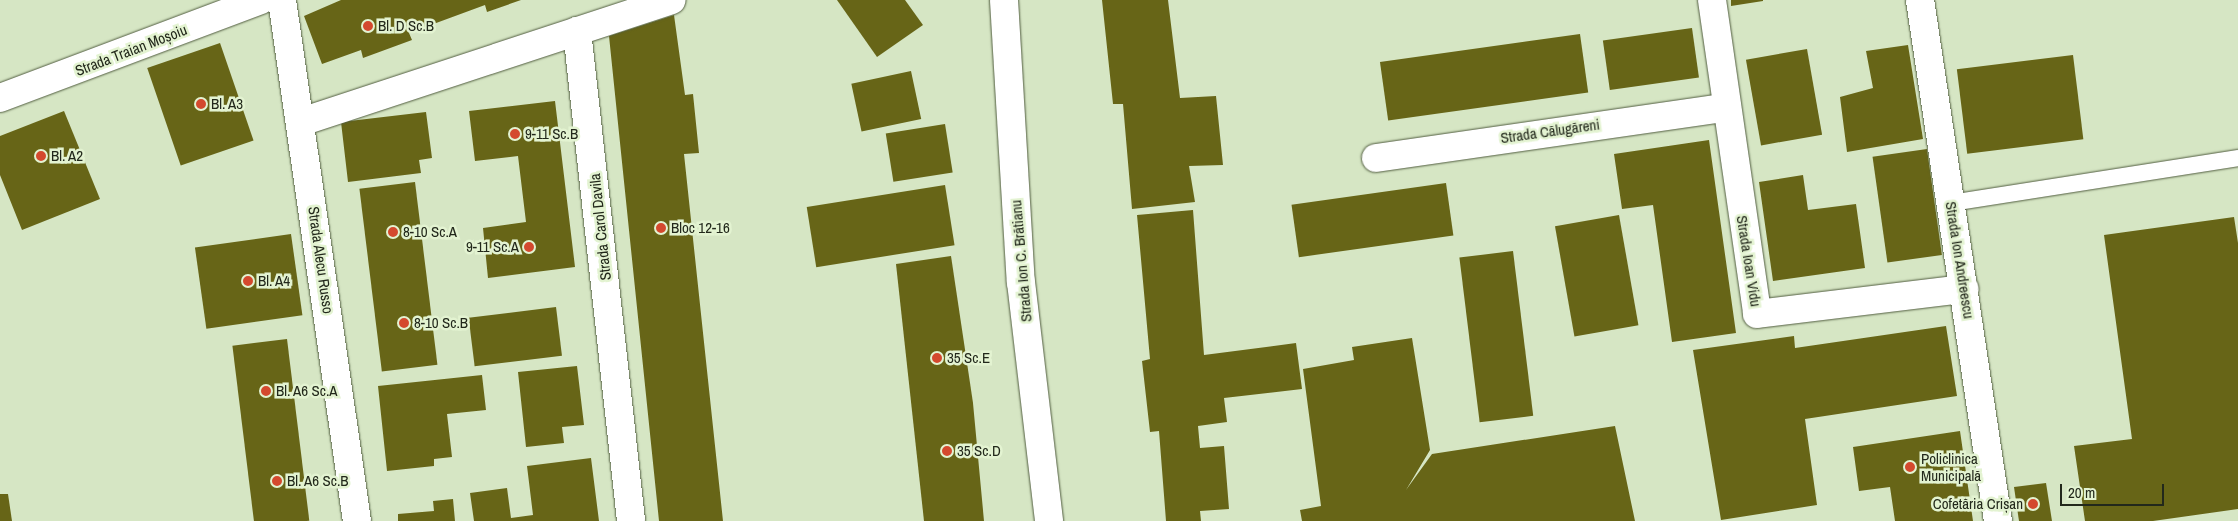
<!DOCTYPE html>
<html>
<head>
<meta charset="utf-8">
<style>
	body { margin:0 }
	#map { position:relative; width:2238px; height:521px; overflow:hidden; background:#d6e6c4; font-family:"Archivo Narrow",sans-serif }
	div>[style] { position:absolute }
	.building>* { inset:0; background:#676517; transform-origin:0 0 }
	.roads { filter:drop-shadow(0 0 1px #525e41) drop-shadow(0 0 1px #525e41) }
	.service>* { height:16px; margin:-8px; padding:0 8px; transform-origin:8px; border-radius:8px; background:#fff }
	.minor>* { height:28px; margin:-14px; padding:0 14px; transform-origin:14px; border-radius:14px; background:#fff }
	.tertiary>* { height:28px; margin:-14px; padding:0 14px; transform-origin:14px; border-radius:14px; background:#fff }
	.secondary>* { height:28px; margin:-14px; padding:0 14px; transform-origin:14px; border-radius:14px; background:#fff }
	.dots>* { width:14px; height:14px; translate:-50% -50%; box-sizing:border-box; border:2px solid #e3f3d1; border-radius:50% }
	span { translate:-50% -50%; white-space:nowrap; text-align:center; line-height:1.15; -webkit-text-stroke:5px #e3f3d1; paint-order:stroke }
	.poi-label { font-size:15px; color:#22281b }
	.left { translate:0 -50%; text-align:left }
	.right { translate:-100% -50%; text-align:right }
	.street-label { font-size:15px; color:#22281b }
	.scale { position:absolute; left:2060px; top:484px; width:104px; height:22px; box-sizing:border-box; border:2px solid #22281b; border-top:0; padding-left:6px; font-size:15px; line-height:18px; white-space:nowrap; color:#22281b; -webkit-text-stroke:4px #e3f3d1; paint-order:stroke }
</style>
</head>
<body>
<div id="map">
	<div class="building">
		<i style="clip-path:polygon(341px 0,521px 0,487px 12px,485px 5px,409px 33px,412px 40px,363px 58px,361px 50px,322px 64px,304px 16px)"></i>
		<i style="clip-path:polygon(837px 0,905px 0,923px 25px,877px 57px)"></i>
		<i style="clip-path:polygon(1102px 0,1168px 0,1180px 98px,1216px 96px,1223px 165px,1189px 166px,1195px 202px,1132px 209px,1123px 104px,1113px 104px)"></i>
		<i style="clip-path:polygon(1731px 0,1763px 0,1763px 1px,1731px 6px)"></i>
		<i style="clip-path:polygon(674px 15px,685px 95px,693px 94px,699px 153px,684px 154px,723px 521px,659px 521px,609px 36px)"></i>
		<i style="left:1692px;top:28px;width:50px;height:90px;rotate:82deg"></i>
		<i style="left:1580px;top:34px;width:59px;height:202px;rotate:82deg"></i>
		<i style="left:220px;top:43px;width:103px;height:77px;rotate:71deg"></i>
		<i style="clip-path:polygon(1908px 45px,1923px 139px,1847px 152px,1840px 97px,1873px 88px,1866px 51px)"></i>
		<i style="left:1807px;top:49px;width:87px;height:62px;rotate:80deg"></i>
		<i style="left:2073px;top:55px;width:85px;height:117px;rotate:83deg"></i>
		<i style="left:911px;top:71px;width:49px;height:61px;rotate:78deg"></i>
		<i style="clip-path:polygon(555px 101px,575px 267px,488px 278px,483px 228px,526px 222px,518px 156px,475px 161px,469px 111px)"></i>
		<i style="clip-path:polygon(64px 111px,100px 199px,22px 230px,0 175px,0 136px)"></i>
		<i style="clip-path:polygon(426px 112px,432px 158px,419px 160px,421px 173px,348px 182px,341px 122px)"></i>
		<i style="left:945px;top:124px;width:49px;height:60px;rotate:81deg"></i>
		<i style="clip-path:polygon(1709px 140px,1736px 333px,1672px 342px,1653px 205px,1622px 209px,1614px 154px)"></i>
		<i style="left:1927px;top:149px;width:107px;height:55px;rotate:82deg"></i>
		<i style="clip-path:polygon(1803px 175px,1808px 210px,1856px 204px,1865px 268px,1773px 281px,1759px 182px)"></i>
		<i style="left:415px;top:182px;width:184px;height:56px;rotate:83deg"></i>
		<i style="left:1446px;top:183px;width:53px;height:156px;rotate:82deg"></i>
		<i style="left:945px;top:185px;width:61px;height:140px;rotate:81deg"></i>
		<i style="clip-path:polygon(1193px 210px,1204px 355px,1296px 343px,1302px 389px,1224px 398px,1227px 422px,1198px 426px,1200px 448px,1224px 446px,1229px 509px,1200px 511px,1201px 521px,1166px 521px,1159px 431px,1150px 432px,1142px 361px,1150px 359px,1137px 215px)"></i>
		<i style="left:1619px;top:215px;width:112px;height:65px;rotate:80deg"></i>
		<i style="clip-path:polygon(2234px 217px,2238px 243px,2238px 509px,2153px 521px,2085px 521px,2074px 446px,2132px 439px,2104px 235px)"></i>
		<i style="left:291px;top:234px;width:82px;height:97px;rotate:82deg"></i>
		<i style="left:1513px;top:251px;width:166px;height:54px;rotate:83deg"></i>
		<i style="clip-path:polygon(951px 256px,973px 403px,984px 521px,924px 521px,896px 264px)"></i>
		<i style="left:556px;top:307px;width:49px;height:88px;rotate:83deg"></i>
		<i style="clip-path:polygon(1946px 326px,1957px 396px,1805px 419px,1817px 505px,1721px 520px,1693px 350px,1794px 336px,1795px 348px)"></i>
		<i style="clip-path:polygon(1412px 338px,1430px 450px,1406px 490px,1432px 454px,1615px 426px,1635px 521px,1302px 521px,1300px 510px,1321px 506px,1303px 369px,1354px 360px,1352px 347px)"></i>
		<i style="left:287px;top:339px;width:183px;height:55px;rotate:83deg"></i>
		<i style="clip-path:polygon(577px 366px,584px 425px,562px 427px,564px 443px,526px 447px,518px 372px)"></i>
		<i style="clip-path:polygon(482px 375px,486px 410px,447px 414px,452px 457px,434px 459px,434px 466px,387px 471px,378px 386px)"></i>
		<i style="clip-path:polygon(1960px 431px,1973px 521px,1895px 521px,1890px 487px,1859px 491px,1853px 447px)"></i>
		<i style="clip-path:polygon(591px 458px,599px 521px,474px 521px,470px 493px,507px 488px,511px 518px,533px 515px,527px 466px)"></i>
		<i style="clip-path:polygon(2046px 483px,2052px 521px,2019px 521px,2014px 487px)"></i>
		<i style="clip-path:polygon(0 494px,8px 494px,12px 521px,0 521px)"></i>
		<i style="clip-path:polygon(453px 499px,455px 521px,398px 521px,398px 514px,434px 511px,433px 501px)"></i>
	</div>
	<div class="roads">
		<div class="service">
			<i style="left:1951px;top:203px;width:291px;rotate:-8.9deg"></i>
		</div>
		<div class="minor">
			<i style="left:282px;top:0;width:526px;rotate:81.81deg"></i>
			<i style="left:1712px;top:0;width:317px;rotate:81.8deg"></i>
			<i style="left:1757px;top:314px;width:209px;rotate:-6.9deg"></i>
			<i style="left:1920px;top:0;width:527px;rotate:81.49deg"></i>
			<i style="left:577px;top:31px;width:493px;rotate:83.7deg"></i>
			<i style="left:301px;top:122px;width:390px;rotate:-18.2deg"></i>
			<i style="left:1376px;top:158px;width:353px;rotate:-8.2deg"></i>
		</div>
		<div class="tertiary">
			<i style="left:0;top:98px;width:279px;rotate:-20.6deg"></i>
		</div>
		<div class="secondary">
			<i style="left:1004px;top:0;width:283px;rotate:86.6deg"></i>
			<i style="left:1021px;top:282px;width:241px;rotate:83.3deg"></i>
		</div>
	</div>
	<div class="dots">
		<i style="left:368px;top:26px;background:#d4492e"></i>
		<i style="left:201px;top:104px;background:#d4492e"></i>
		<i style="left:515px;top:134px;background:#d4492e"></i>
		<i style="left:41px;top:156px;background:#d4492e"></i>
		<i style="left:661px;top:228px;background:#d4492e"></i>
		<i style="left:393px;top:232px;background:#d4492e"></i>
		<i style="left:529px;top:247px;background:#d4492e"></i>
		<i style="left:248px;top:281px;background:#d4492e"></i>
		<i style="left:404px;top:323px;background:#d4492e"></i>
		<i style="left:937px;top:358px;background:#d4492e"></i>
		<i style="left:266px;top:391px;background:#d4492e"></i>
		<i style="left:947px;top:451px;background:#d4492e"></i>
		<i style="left:1910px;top:467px;background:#d4492e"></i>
		<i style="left:277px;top:481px;background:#d4492e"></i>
		<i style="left:2033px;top:504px;background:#d4492e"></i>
	</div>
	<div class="poi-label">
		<span class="left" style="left:378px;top:26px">Bl. D Sc.B</span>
		<span class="left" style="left:211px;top:104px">Bl. A3</span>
		<span class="left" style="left:525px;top:134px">9-11 Sc.B</span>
		<span class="left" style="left:51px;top:156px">Bl. A2</span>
		<span class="left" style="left:671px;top:228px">Bloc 12-16</span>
		<span class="left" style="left:403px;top:232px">8-10 Sc.A</span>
		<span class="right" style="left:519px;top:247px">9-11 Sc.A</span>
		<span class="left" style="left:258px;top:281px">Bl. A4</span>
		<span class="left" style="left:414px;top:323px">8-10 Sc.B</span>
		<span class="left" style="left:947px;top:358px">35 Sc.E</span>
		<span class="left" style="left:276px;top:391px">Bl. A6 Sc.A</span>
		<span class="left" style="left:957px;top:451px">35 Sc.D</span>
		<span class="left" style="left:1921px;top:467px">Policlinica<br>Municipală</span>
		<span class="left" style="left:287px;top:481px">Bl. A6 Sc.B</span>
		<span class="right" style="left:2023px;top:504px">Cofetăria Crișan</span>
	</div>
	<div class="street-label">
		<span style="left:131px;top:50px;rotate:-21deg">Strada Traian Moșoiu</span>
		<span style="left:1550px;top:131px;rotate:-8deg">Strada Călugăreni</span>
		<span style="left:600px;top:227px;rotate:-96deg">Strada Carol Davila</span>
		<span style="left:321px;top:260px;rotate:82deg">Strada Alecu Russo</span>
		<span style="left:1960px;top:260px;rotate:81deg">Strada Ion Andreescu</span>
		<span style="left:1021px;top:261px;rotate:-95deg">Strada Ion C. Brătianu</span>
		<span style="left:1749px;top:261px;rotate:81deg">Strada Ioan Vidu</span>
	</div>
	<div class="scale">20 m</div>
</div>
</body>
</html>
